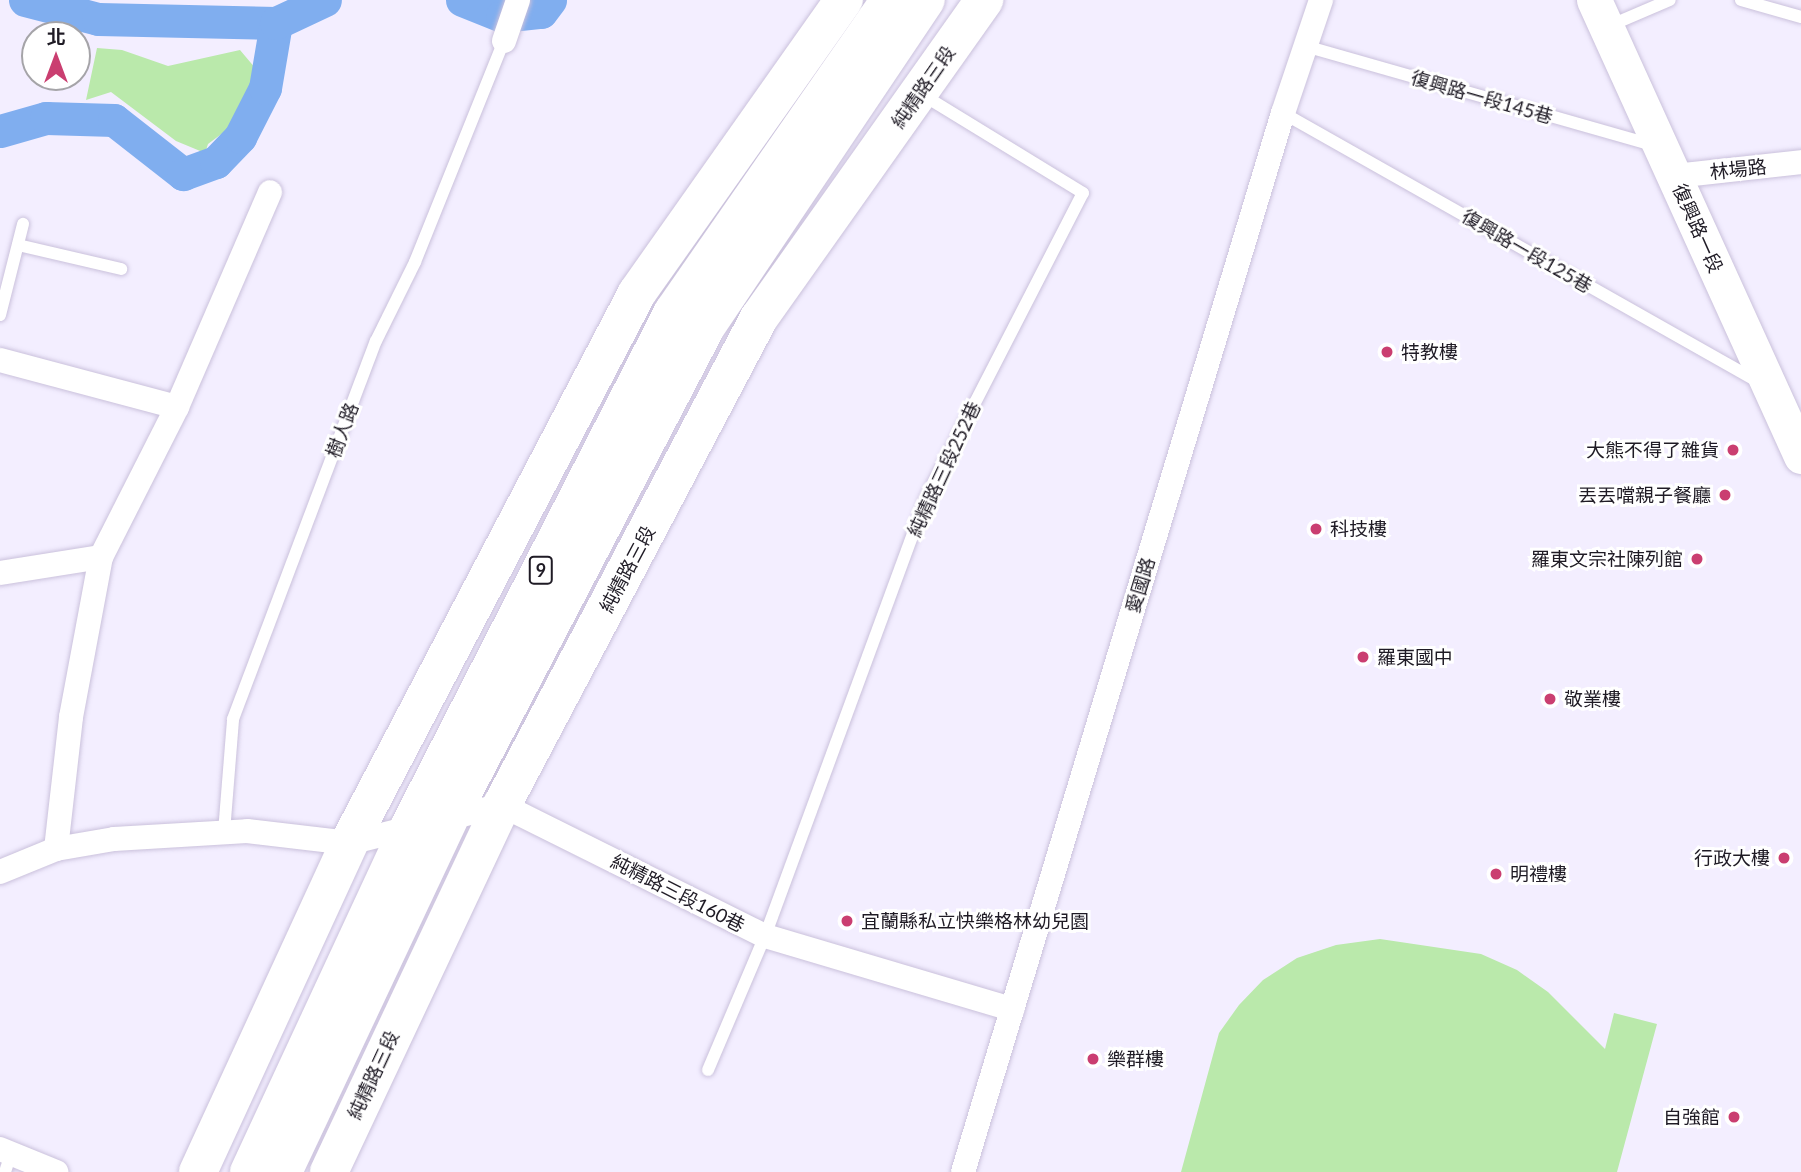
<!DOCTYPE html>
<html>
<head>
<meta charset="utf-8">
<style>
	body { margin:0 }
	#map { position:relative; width:1801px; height:1172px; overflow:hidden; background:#f3eeff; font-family:Lato,"Noto Sans TC",sans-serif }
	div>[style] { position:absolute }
	.green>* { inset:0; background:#bae9ab }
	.canal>* { height:33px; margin:-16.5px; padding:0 16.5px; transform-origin:16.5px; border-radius:16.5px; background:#80aeef }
	.roads { filter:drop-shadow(0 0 2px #cac1dc) drop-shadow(0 0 2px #cac1dc) }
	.lane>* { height:12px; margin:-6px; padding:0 6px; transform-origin:6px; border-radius:6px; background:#fff }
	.street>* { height:24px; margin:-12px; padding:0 12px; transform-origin:12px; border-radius:12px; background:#fff }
	.secondary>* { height:35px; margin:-17.5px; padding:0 17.5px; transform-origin:17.5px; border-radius:17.5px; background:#fff }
	.primary>* { height:38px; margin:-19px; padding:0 19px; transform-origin:19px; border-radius:19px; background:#fff }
	.dots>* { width:19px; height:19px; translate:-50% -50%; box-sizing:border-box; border:4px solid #fff; border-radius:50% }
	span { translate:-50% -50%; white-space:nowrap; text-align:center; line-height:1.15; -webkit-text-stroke:6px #fff; paint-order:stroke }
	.shield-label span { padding:2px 5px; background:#fff; border:2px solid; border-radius:5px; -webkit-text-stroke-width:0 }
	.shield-label { font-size:18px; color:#1f1b25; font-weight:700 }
	.street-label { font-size:19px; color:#1f1b25 }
	.poi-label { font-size:19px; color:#1f1b25 }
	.left { translate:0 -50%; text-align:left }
	.right { translate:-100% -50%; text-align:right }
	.north { position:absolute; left:21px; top:21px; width:70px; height:70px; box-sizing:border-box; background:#fff; border:2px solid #a5a4a8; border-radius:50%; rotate:0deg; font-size:19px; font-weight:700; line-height:28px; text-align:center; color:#1f1b25 }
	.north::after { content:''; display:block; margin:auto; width:24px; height:32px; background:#ca3e70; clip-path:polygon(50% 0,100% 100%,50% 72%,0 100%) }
</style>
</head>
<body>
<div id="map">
	<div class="green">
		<i style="clip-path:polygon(97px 48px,122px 50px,168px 66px,240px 50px,256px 69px,256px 78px,236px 123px,208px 144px,205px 153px,176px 141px,111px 92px,86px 100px)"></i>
		<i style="clip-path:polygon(1380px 939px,1481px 954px,1517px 970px,1548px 992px,1605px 1049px,1614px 1013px,1657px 1024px,1617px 1172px,1181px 1172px,1219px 1033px,1239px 1005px,1263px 980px,1297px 958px,1336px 945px)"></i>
	</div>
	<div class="canal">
		<i style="left:25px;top:0;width:75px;rotate:14.6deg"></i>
		<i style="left:98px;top:19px;width:178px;rotate:1.3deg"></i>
		<i style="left:462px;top:0;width:43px;rotate:21.8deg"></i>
		<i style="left:502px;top:16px;width:39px;rotate:-6deg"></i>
		<i style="left:541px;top:12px;width:15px;rotate:-53deg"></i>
		<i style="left:0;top:131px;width:48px;rotate:-15.8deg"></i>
		<i style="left:46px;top:118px;width:68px;rotate:1.7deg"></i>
		<i style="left:114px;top:120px;width:88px;rotate:38deg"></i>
		<i style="left:183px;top:174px;width:35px;rotate:-20deg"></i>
		<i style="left:216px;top:162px;width:35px;rotate:-46deg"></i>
		<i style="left:240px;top:137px;width:55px;rotate:-63deg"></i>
		<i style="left:265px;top:88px;width:66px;rotate:-80.4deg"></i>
		<i style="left:276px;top:23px;width:54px;rotate:-25.1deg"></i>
	</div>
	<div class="roads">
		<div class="lane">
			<i style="left:1741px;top:0;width:62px;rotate:15.8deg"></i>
			<i style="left:1609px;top:26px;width:66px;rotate:-23.1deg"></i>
			<i style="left:1305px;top:46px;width:364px;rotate:15.9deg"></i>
			<i style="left:1283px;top:113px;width:545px;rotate:29.48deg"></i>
			<i style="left:18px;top:245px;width:106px;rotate:13.1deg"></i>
			<i style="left:0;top:315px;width:94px;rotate:-75.8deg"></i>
			<i style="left:224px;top:832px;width:113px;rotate:-85.4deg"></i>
			<i style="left:233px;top:719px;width:404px;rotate:-69.3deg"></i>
			<i style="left:376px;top:341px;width:88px;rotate:-63.7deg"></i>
			<i style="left:415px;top:262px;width:238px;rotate:-68.1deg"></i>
			<i style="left:708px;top:1070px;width:146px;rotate:-67deg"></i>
			<i style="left:765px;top:936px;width:464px;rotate:-69.8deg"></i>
			<i style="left:925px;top:500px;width:345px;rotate:-62.8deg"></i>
			<i style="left:1083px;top:193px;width:188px;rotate:-148.5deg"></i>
			<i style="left:5px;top:1172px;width:20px;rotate:-72deg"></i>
		</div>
		<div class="street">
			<i style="left:504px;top:41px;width:43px;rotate:-71.1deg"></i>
			<i style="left:1675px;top:176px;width:127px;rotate:-6.3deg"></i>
			<i style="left:0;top:360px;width:183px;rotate:14.9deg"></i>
			<i style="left:177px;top:407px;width:234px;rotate:-66.6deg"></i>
			<i style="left:0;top:573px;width:102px;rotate:-9deg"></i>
			<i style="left:56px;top:849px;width:133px;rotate:-83.5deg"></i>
			<i style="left:71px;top:717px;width:163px;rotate:-79.4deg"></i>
			<i style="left:101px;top:557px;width:168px;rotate:-63.1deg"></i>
			<i style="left:0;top:872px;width:61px;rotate:-22.3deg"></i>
			<i style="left:56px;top:849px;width:59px;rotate:-9.8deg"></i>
			<i style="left:114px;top:839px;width:133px;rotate:-3.4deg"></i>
			<i style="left:247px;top:831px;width:103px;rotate:6.7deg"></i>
			<i style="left:349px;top:843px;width:158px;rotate:-13.9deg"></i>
			<i style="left:502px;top:805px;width:294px;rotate:26.5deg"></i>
			<i style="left:765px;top:936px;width:258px;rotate:16.5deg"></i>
			<i style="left:0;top:1149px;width:61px;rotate:22.3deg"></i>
			<i style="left:963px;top:1172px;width:1106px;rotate:-73.19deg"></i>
			<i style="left:1283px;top:113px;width:119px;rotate:-71.4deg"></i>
		</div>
		<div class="secondary">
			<i style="left:1594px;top:0;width:501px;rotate:65.58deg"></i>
		</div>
		<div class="primary">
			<i style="left:198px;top:1172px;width:362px;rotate:-65.3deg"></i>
			<i style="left:349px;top:843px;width:621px;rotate:-62.36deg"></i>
			<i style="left:637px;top:293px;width:359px;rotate:-54.8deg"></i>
			<i style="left:249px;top:1172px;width:378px;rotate:-65.1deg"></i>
			<i style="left:408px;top:829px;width:581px;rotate:-62.86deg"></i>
			<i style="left:673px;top:312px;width:380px;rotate:-55.2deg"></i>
			<i style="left:283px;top:1172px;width:390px;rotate:-64.8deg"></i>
			<i style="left:449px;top:819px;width:555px;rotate:-62.42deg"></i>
			<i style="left:706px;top:327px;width:394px;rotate:-56.1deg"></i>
			<i style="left:329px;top:1172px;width:406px;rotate:-64.8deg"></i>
			<i style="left:502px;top:805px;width:551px;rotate:-62.18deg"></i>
			<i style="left:759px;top:318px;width:390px;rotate:-54.7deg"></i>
		</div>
	</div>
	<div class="dots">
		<i style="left:1387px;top:352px;background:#ca3e70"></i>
		<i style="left:1733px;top:450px;background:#ca3e70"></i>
		<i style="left:1725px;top:495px;background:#ca3e70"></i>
		<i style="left:1316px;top:529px;background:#ca3e70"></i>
		<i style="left:1697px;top:559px;background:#ca3e70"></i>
		<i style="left:1363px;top:657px;background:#ca3e70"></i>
		<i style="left:1550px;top:699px;background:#ca3e70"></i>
		<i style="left:1784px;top:858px;background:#ca3e70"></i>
		<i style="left:1496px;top:874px;background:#ca3e70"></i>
		<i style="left:847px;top:921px;background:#ca3e70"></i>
		<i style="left:1093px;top:1059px;background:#ca3e70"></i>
		<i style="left:1734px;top:1117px;background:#ca3e70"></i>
	</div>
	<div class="shield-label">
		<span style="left:541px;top:570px">9</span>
	</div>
	<div class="street-label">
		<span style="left:923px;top:87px;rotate:-55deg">純精路三段</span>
		<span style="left:1482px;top:97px;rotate:16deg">復興路一段145巷</span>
		<span style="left:1738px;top:169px;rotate:-6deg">林場路</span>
		<span style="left:1698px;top:228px;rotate:66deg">復興路一段</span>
		<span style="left:1527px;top:251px;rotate:30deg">復興路一段125巷</span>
		<span style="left:342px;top:430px;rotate:-69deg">樹人路</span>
		<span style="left:944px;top:469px;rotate:-65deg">純精路三段252巷</span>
		<span style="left:627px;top:569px;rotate:-62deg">純精路三段</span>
		<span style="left:1140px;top:585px;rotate:-73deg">愛國路</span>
		<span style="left:678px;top:893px;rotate:27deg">純精路三段160巷</span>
		<span style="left:373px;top:1075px;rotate:-65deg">純精路三段</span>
	</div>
	<div class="poi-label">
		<span class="left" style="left:1401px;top:352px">特教樓</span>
		<span class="right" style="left:1719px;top:450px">大熊不得了雜貨</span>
		<span class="right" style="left:1711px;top:495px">丟丟噹親子餐廳</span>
		<span class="left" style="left:1330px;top:529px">科技樓</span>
		<span class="right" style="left:1683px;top:559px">羅東文宗社陳列館</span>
		<span class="left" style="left:1377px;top:657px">羅東國中</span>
		<span class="left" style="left:1564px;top:699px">敬業樓</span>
		<span class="right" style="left:1770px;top:858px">行政大樓</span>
		<span class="left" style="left:1510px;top:874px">明禮樓</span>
		<span class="left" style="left:861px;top:921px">宜蘭縣私立快樂格林幼兒園</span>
		<span class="left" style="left:1107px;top:1059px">樂群樓</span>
		<span class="right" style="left:1720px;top:1117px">自強館</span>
	</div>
	<div class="north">北</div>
</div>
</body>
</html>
